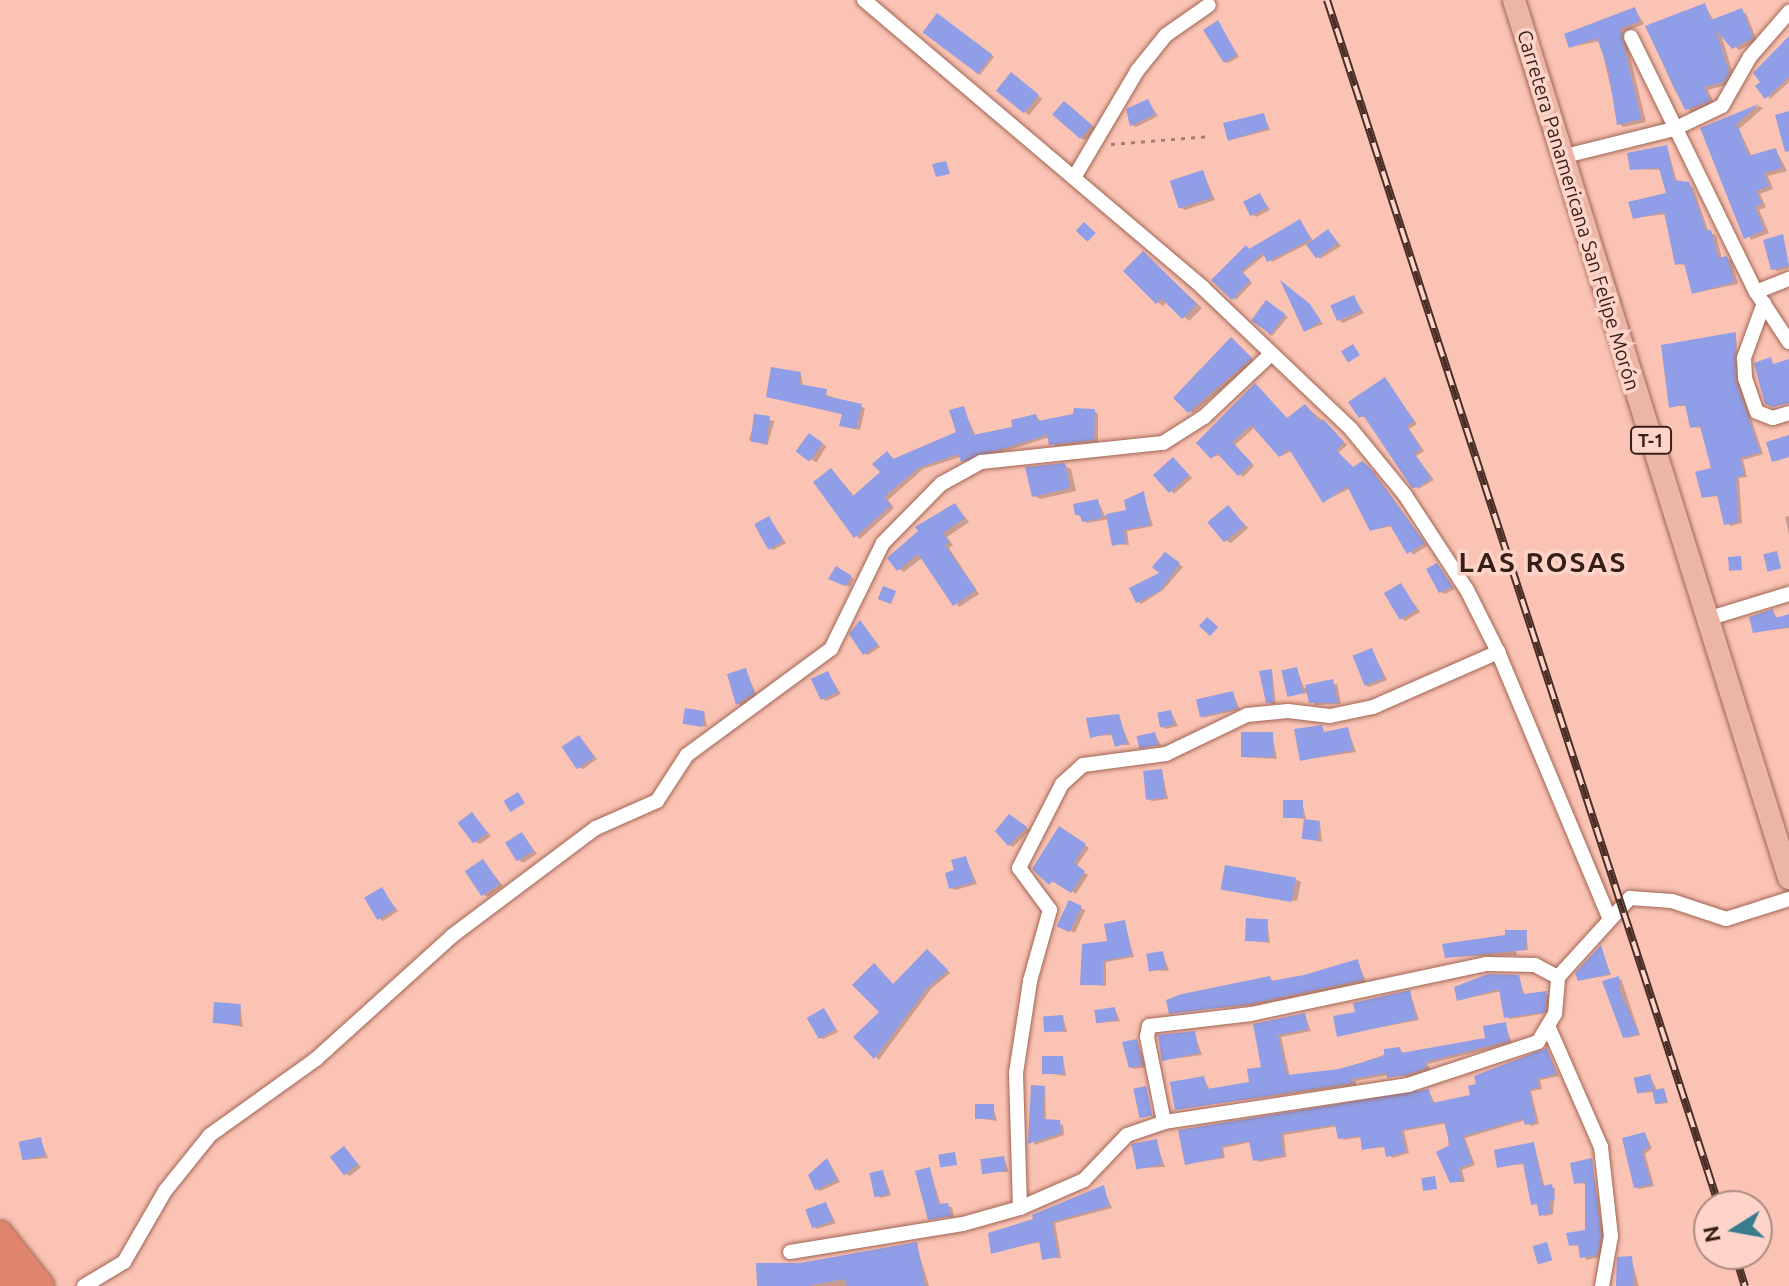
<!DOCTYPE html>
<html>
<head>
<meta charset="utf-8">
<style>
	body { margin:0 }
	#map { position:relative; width:1789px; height:1286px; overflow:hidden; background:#fac3b4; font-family:Ubuntu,sans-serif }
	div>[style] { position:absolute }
	.shadow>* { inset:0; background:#0003; transform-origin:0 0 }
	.building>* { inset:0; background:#909de7; transform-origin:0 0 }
	.path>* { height:3px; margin-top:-1.5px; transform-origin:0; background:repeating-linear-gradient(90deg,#a67c70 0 4px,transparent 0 10px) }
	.roads { filter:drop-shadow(0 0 2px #a06453) drop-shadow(0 0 2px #a06453) }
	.street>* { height:14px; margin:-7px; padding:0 7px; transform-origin:7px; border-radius:7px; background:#fff }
	.primary>* { height:22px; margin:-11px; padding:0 11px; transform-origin:11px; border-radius:11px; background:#ecb6a7 }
	.highway>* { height:26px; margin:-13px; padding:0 13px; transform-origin:13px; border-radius:13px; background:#df856d }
	.rail>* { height:8px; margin-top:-4px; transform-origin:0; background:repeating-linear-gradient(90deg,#fed4c9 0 15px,#4b2f27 0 30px); box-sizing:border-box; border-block:2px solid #4b2f27 }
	span { translate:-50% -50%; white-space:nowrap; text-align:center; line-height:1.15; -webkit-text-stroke:7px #fed4c9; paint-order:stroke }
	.shield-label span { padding:2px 6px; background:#fed4c9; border:2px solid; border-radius:6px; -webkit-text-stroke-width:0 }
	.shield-label { font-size:18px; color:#371e17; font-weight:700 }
	.street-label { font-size:20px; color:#371e17 }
	.district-label { font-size:28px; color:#371e17; font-weight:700; letter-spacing:2px }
	.north { position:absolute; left:1693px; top:1190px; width:80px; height:80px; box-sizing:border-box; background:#fed4c9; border:2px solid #ae8b82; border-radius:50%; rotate:259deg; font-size:22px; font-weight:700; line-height:32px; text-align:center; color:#371e17 }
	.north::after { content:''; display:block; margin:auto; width:28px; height:36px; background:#397d8d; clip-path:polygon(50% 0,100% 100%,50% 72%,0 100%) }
</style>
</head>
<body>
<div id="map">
	<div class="shadow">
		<i style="clip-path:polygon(1705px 6px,1714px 21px,1746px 13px,1757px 41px,1739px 50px,1720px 31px,1734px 77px,1730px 84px,1708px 90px,1714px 103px,1691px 112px,1675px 91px,1647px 27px)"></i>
		<i style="clip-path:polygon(1635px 10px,1644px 24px,1624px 32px,1646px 122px,1624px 127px,1619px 124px,1600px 41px,1571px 47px)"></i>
		<i style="clip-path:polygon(941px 18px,994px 57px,980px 75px,976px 73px)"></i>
		<i style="clip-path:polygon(1218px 22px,1239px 57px,1228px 63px,1226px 62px)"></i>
		<i style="clip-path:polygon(1789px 41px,1789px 82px,1770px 99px,1755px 72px)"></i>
		<i style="left:1015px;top:77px;width:35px;height:21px;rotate:39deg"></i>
		<i style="clip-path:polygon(1148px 101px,1158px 116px,1136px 127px,1132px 125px)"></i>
		<i style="clip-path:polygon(1069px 105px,1095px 128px,1085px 140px,1081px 138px)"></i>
		<i style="clip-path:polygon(1759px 106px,1763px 108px,1739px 129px,1752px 157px,1776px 150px,1787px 171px,1768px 176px,1773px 189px,1760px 194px,1766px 207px,1759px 210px,1769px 233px,1751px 240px,1703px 129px)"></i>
		<i style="clip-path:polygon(1264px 115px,1270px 130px,1230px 140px)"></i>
		<i style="clip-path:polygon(1667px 147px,1677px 182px,1693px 187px,1709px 233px,1716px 235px,1722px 259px,1731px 260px,1738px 284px,1694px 293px,1686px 265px,1676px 264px,1666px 214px,1634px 218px,1668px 195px,1662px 170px,1632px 169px)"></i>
		<i style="clip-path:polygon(1203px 172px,1215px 200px,1185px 210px,1181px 208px)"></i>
		<i style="clip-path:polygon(1260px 195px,1270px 210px,1256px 217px,1252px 214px)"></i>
		<i style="clip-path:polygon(1300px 221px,1313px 241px,1328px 231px,1341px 246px,1320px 259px,1307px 244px,1272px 262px,1266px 254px,1243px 273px,1252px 283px,1236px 300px,1214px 280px,1249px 249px)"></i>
		<i style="clip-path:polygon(1783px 237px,1789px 268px,1777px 271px,1773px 269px)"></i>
		<i style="clip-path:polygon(1143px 253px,1202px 308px,1189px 321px,1167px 301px,1163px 306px,1157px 302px)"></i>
		<i style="clip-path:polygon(1283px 287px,1311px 311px,1323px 324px,1306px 331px)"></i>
		<i style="clip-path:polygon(1354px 298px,1364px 313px,1343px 323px,1339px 320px)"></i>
		<i style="clip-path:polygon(1266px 303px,1288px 317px,1272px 336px,1268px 334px)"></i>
		<i style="clip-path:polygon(1736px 334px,1739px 382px,1763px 454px,1743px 460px,1747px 477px,1739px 478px,1742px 523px,1730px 526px,1719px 496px,1704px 497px,1713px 470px,1702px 428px,1692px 427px,1687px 406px,1671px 406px)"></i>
		<i style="clip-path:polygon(1235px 342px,1255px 361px,1193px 413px,1189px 411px)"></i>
		<i style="clip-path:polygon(801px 374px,803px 387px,865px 408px,860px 430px,846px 427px,844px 415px,768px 396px)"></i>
		<i style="clip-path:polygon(1385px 380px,1417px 424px,1409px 429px,1424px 451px,1416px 456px,1434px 480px,1418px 489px,1367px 417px,1360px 417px)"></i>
		<i style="clip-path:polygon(1256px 385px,1288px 420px,1305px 406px,1327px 424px,1347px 445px,1338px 453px,1354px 468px,1366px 466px,1374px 472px,1427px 546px,1413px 555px,1393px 526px,1371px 530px,1351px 488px,1324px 501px,1292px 451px,1281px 456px,1255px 427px,1235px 445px,1254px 466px,1243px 477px,1221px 455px,1212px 457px)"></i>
		<i style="clip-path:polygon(963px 408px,976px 436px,1015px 428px,1036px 416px,1041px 422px,1094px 411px,1098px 414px,1098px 442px,1055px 446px,1050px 437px,967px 463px,960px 457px,923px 469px,888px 500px,894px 508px,860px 539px,856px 536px,832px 470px,855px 497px,882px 473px,887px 453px,895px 460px,958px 433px)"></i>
		<i style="left:756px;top:416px;width:19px;height:25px;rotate:16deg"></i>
		<i style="left:809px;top:436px;width:20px;height:19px;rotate:30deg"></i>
		<i style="clip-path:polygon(1173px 459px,1192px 478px,1174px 494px,1158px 473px)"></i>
		<i style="clip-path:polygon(1064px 465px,1071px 469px,1076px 491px,1040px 499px,1033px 495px)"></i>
		<i style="clip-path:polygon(1143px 493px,1153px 526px,1127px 531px,1129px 545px,1114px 544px,1109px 519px,1087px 523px,1077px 514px,1098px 501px,1105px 516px,1129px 512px)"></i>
		<i style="clip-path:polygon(955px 505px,969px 522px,947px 537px,953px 545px,949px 548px,979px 594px,959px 607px,923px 557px,904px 572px,899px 569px)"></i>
		<i style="clip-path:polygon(1228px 508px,1248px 528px,1231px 543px,1227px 541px)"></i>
		<i style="clip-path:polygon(1789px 516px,1789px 535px,1785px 517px)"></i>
		<i style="clip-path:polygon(769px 518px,786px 543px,773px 550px,769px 548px)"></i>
		<i style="clip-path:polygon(1165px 555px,1183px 567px,1163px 590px,1141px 604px,1137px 601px,1163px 574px)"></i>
		<i style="clip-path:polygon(1437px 565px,1455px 589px,1445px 594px,1441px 592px)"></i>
		<i style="clip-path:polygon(837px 568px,854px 579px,850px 587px,834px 581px)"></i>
		<i style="clip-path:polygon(1401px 585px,1420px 612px,1405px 621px,1401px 618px)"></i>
		<i style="clip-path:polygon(1773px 611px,1778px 619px,1789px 616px,1789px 628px,1755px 632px)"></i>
		<i style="clip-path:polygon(861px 622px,880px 647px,868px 655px,864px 653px)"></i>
		<i style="clip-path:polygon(1372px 650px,1387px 680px,1369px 687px,1365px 685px)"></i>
		<i style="clip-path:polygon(1297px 669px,1304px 688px,1337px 684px,1341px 704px,1315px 705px,1309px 693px,1288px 695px)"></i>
		<i style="clip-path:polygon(746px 671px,757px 696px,742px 706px,738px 704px)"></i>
		<i style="clip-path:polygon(1272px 671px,1276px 704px,1272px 704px,1268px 702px)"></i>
		<i style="clip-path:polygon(828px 673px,841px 694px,826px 701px,822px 698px)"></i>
		<i style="clip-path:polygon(1233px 693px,1240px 710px,1201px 718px)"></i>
		<i style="clip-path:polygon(704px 712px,707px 727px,686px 723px)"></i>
		<i style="clip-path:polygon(1171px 712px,1178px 726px,1166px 729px,1162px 727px)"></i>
		<i style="clip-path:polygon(1118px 716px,1130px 745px,1117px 745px,1114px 735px,1092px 736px)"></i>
		<i style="clip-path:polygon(1348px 729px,1356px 752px,1302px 760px,1325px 734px)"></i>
		<i style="clip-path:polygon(1155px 734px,1161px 746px,1140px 746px)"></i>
		<i style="clip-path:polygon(1272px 734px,1277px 759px,1243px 757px)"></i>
		<i style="clip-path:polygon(580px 737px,597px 759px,583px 769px,579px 767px)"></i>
		<i style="clip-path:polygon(1162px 771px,1168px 799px,1152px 801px,1148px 799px)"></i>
		<i style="clip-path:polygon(1302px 802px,1306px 819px,1285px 817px)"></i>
		<i style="clip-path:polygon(472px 814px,491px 836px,480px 844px,476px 842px)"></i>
		<i style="clip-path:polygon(1010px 817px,1030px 830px,1013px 847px,1009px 845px)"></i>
		<i style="clip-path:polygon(1320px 823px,1322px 842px,1304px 838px)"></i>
		<i style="clip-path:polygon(1059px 829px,1089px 848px,1076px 867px,1088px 875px,1076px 894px,1057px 881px,1050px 883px,1034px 868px)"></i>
		<i style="clip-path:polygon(522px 834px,537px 854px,523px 863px,519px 860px)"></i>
		<i style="clip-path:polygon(966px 858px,977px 884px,955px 890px,951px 888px)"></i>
		<i style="clip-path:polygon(483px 861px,503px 886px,488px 897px,484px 895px)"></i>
		<i style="clip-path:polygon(1295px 879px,1301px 882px,1297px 901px,1222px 889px)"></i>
		<i style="clip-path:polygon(382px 890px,398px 911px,383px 921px,379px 918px)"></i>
		<i style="left:1070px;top:903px;width:17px;height:25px;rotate:25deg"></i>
		<i style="clip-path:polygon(1267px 921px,1270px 943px,1248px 940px)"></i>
		<i style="clip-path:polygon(1124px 922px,1134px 957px,1106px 962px,1106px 986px,1082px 984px)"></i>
		<i style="clip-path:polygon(1526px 932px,1528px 950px,1516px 950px,1517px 955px,1447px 957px)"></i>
		<i style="clip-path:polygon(1601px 948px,1611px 975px,1580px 980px)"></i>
		<i style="clip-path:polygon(932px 954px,950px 973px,931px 989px,879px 1060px,856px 1037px,882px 1012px,878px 968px,894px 985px)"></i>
		<i style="clip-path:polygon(1163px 954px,1169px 971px,1150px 970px)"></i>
		<i style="clip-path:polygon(1358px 961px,1366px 982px,1255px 1005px,1171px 1012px,1270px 978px,1274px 982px,1304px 977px)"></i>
		<i style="clip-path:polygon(1519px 977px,1525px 996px,1550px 994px,1548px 1013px,1509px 1019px,1502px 991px,1459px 1000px)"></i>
		<i style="clip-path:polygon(1621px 979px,1640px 1035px,1627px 1038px,1605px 982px)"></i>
		<i style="clip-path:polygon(1410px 993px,1419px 1020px,1339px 1035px,1357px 1013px)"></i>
		<i style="clip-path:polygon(240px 1006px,243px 1027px,214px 1022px)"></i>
		<i style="clip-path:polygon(1115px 1009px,1120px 1021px,1098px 1023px)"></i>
		<i style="clip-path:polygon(824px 1010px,838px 1032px,823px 1039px,819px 1037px)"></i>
		<i style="clip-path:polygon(1305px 1015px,1311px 1031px,1281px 1037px,1290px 1077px,1339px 1071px,1400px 1049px,1404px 1054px,1487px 1039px,1505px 1024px,1512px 1043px,1428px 1064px,1430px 1070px,1411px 1077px,1389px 1075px,1356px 1081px,1356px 1085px,1177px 1109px,1204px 1078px,1210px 1091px,1251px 1084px,1263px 1069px,1255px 1025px)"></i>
		<i style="clip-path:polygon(1063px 1017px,1067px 1032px,1046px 1031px)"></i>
		<i style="clip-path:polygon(1194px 1033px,1202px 1055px,1164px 1060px)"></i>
		<i style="clip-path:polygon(1137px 1041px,1146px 1067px,1134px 1069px,1130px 1067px)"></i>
		<i style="clip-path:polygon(1549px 1053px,1559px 1076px,1540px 1080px,1542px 1089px,1531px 1091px,1539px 1124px,1530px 1126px,1526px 1120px,1465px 1138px,1475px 1165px,1462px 1170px,1465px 1182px,1451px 1182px,1447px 1123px,1404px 1131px,1409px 1153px,1392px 1158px,1386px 1147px,1364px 1149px,1362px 1137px,1343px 1140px,1338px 1126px,1284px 1135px,1286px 1157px,1258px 1162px,1251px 1142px,1223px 1148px,1225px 1158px,1186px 1164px,1181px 1132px,1429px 1091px,1435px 1104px,1472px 1096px)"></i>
		<i style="clip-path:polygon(1063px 1058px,1066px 1076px,1045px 1073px)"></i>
		<i style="clip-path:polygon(1650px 1076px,1658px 1092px,1665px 1091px,1668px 1103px,1658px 1104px,1655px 1092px,1638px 1093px)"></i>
		<i style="clip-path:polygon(1045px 1088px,1046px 1122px,1063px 1125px,1064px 1135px,1034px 1145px)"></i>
		<i style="clip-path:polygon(993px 1106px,997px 1121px,976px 1118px)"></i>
		<i style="clip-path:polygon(1645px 1134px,1652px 1148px,1645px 1154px,1654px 1186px,1639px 1189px,1635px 1187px)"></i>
		<i style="clip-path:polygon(40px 1139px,48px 1158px,24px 1160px)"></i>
		<i style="clip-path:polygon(1156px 1141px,1165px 1167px,1138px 1168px)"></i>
		<i style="clip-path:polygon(1534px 1144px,1545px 1188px,1555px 1188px,1553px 1214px,1544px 1216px,1539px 1205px,1533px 1203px,1525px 1164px,1499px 1166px)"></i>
		<i style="clip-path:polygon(344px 1149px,361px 1167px,350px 1176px,346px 1174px)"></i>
		<i style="clip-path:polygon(1004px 1158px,1009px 1172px,984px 1172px)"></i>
		<i style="clip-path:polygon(828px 1160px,840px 1182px,820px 1191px,816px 1189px)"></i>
		<i style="clip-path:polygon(1592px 1161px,1604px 1239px,1601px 1257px,1586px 1260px,1580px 1246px,1570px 1245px,1587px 1231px,1587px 1184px,1576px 1183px)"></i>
		<i style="clip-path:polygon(930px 1169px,941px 1206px,952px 1207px,954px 1217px,929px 1218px)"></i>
		<i style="clip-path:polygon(883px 1172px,891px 1195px,881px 1198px,877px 1196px)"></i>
		<i style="clip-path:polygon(1103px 1188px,1112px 1208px,1055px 1223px,1061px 1258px,1044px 1258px,1041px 1242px,993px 1252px,1035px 1221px)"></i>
		<i style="clip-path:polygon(826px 1204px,836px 1223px,817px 1229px,813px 1226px)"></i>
		<i style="clip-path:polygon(916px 1244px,929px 1286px,759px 1286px,800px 1265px)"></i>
		<i style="clip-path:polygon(1631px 1258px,1639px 1286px,1619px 1286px)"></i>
	</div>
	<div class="building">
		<i style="clip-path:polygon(1705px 3px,1711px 20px,1742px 8px,1753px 38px,1732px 49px,1716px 30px,1729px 73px,1724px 82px,1704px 87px,1710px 101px,1685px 110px,1645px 26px)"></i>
		<i style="clip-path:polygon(1635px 7px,1640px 21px,1620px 29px,1641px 119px,1617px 125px,1608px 69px,1597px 38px,1569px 48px,1564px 34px)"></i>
		<i style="left:937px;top:13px;width:69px;height:24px;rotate:37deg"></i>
		<i style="clip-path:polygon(1218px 20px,1237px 55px,1224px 63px,1203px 30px)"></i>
		<i style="clip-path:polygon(1789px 36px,1789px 77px,1765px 99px,1755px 86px,1760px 82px,1753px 73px)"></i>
		<i style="left:1011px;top:72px;width:36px;height:24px;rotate:39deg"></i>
		<i style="clip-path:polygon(1148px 99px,1155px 114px,1130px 126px,1126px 109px)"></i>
		<i style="left:1064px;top:101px;width:37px;height:18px;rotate:41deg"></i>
		<i style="clip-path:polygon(1759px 104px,1733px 127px,1738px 126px,1748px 156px,1776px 148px,1782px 168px,1764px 173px,1769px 186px,1756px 191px,1762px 203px,1755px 207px,1764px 230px,1744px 239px,1700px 128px)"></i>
		<i style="clip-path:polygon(1789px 111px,1789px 151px,1785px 152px,1775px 115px)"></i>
		<i style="clip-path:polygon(1264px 113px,1268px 128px,1228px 141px,1223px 123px)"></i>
		<i style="clip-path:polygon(1667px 145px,1674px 180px,1689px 182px,1706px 231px,1711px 230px,1718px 258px,1727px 256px,1734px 282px,1692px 294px,1684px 263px,1675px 265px,1664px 212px,1633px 219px,1628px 202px,1666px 193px,1659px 168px,1630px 170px,1627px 153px)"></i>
		<i style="clip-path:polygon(946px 161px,950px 174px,936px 177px,932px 164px)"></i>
		<i style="left:1203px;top:170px;width:29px;height:35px;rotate:72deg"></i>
		<i style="left:1260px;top:193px;width:16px;height:19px;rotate:63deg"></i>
		<i style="clip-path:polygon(1300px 219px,1311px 239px,1267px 262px,1263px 253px,1241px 271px,1250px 280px,1232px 300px,1211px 280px,1246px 245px,1249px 249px)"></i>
		<i style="left:1084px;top:222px;width:16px;height:12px;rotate:43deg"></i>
		<i style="left:1328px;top:229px;width:17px;height:27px;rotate:54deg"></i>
		<i style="clip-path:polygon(1783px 234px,1789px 266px,1771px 270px,1763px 240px)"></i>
		<i style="clip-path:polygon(1143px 251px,1197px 304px,1182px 319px,1161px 298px,1156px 304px,1123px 271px)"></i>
		<i style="clip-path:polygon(1280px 280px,1310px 304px,1321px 321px,1304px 332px)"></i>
		<i style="left:1354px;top:295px;width:17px;height:26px;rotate:66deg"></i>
		<i style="left:1266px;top:300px;width:24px;height:25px;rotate:36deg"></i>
		<i style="clip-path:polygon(1736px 332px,1735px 379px,1760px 452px,1740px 458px,1744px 475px,1736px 477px,1738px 522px,1724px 525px,1717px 495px,1702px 498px,1695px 472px,1711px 468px,1700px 426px,1690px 428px,1685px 404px,1669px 408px,1661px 345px)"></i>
		<i style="clip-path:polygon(1231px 337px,1252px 358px,1188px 413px,1173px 398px)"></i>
		<i style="left:1353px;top:344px;width:13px;height:14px;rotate:58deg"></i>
		<i style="clip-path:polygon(1771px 357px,1773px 364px,1789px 359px,1789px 403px,1773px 407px,1765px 404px,1754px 363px)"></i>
		<i style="clip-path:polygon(771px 367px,801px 372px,799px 384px,827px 389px,826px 396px,862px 404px,856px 429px,839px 426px,842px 414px,766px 397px)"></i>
		<i style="clip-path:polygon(1385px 377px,1414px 421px,1407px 426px,1421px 449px,1414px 453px,1431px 478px,1419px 487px,1412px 488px,1363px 415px,1359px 418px,1348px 402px)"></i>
		<i style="clip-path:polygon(1255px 383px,1287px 418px,1305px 404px,1320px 422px,1323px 419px,1344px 442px,1336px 450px,1353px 467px,1362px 461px,1370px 468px,1425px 543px,1407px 554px,1390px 525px,1370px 531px,1347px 486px,1323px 503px,1289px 449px,1279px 457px,1251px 425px,1232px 442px,1252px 463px,1238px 476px,1217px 453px,1211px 459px,1196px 443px)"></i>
		<i style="clip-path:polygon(964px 406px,973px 435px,1012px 427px,1011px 420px,1036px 414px,1038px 421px,1073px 414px,1074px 408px,1095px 409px,1094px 440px,1049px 445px,1047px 435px,961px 462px,958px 454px,918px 468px,884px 497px,891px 505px,854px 538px,813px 482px,831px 468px,853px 496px,880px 472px,872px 464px,887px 451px,893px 459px,956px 432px,949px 410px)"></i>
		<i style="left:754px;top:414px;width:16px;height:28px;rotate:7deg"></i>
		<i style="left:809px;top:433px;width:17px;height:23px;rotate:36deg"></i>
		<i style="clip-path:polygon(1789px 435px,1789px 457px,1772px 462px,1766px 442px)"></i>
		<i style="left:1173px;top:457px;width:24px;height:27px;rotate:48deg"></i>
		<i style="clip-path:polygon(1065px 463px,1070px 488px,1032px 497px,1025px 467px)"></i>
		<i style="clip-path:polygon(1144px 491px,1150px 525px,1124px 530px,1126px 543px,1112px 546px,1106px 514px,1126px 510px,1124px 500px)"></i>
		<i style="clip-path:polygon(1098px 499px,1102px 518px,1082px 522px,1080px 515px,1075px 515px,1073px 504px)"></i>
		<i style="clip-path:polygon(955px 503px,965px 518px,943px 533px,949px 542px,945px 545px,976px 590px,953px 606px,918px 554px,897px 571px,887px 558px,918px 531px,915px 527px)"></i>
		<i style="left:1228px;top:505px;width:26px;height:27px;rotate:50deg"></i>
		<i style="left:769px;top:516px;width:29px;height:17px;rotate:61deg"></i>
		<i style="left:1777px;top:551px;width:18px;height:14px;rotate:77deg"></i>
		<i style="clip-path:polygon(1165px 552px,1180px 563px,1160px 591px,1136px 603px,1129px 588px,1159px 573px,1152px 567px)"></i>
		<i style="left:1741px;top:556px;width:14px;height:13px;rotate:86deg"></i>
		<i style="clip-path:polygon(1437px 563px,1452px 586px,1439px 593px,1426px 569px)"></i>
		<i style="clip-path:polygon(836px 566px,852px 576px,845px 586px,828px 579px)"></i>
		<i style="left:1401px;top:583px;width:31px;height:20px;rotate:59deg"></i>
		<i style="left:883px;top:586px;width:14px;height:14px;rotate:21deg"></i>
		<i style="clip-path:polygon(1773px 609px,1775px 618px,1789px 614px,1789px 627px,1753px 633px,1749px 617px)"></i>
		<i style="left:1207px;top:617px;width:15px;height:12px;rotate:42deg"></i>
		<i style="clip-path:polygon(860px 620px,878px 645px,863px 655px,849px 634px)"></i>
		<i style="left:1372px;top:648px;width:32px;height:21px;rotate:68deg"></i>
		<i style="left:1297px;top:667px;width:27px;height:16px;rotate:77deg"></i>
		<i style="clip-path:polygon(746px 668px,754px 693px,736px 705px,727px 674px)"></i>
		<i style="clip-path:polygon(1272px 669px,1273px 702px,1266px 703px,1259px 671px)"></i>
		<i style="left:828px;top:671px;width:23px;height:19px;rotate:65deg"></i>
		<i style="clip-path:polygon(1333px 679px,1338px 703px,1309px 703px,1305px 685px)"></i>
		<i style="left:1233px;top:691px;width:18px;height:38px;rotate:77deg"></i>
		<i style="left:685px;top:708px;width:20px;height:16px;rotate:9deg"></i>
		<i style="left:1171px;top:710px;width:15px;height:14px;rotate:79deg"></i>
		<i style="clip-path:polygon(1119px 714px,1127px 743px,1115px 747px,1111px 733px,1090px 738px,1086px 718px)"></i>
		<i style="clip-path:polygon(1322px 725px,1324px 732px,1348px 727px,1353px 750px,1300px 761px,1294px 729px)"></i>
		<i style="left:1155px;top:732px;width:13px;height:19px;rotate:77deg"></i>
		<i style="left:1273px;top:732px;width:25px;height:32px;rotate:90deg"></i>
		<i style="left:579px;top:735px;width:27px;height:21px;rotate:56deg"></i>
		<i style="left:1162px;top:769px;width:29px;height:19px;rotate:84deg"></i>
		<i style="left:518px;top:792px;width:13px;height:17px;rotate:58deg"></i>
		<i style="left:1303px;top:800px;width:18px;height:20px;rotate:90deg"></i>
		<i style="left:472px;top:812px;width:26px;height:18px;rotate:53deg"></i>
		<i style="clip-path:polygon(1009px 814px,1027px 827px,1008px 846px,995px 831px)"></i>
		<i style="left:1304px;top:819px;width:16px;height:20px;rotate:7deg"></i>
		<i style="clip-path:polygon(1059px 826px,1086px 844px,1074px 863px,1085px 871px,1071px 893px,1052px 881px,1049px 885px,1032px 869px)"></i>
		<i style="left:522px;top:832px;width:22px;height:20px;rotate:58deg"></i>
		<i style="clip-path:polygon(966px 856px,974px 882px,949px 889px,945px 873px,954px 870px,951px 860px)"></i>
		<i style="left:483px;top:859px;width:30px;height:22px;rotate:56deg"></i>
		<i style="left:1225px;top:865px;width:72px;height:25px;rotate:10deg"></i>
		<i style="left:382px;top:887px;width:26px;height:21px;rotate:59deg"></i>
		<i style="left:1069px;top:900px;width:14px;height:29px;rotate:25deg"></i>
		<i style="left:1246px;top:918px;width:22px;height:23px;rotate:3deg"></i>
		<i style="clip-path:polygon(1125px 920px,1132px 955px,1103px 961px,1103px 985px,1080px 985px,1082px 944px,1107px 941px,1104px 924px)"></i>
		<i style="clip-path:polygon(1505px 930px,1527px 930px,1526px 950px,1445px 958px,1442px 944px,1505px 935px)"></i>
		<i style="clip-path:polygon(1601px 945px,1610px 974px,1578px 981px,1575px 973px)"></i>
		<i style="clip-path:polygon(927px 949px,948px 970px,927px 988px,874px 1059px,853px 1037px,879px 1012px,852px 985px,874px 963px,893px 984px)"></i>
		<i style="left:1163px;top:951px;width:18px;height:17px;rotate:81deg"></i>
		<i style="clip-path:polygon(1358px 959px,1363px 980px,1249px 1004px,1169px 1014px,1166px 1000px,1182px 994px,1270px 976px,1271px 981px,1304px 975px)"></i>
		<i style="clip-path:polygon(1488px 974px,1519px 975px,1523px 994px,1547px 991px,1545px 1012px,1504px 1018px,1499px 989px,1457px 1001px,1454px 987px)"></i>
		<i style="clip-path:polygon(1619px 976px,1620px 992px,1639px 1034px,1623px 1038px,1602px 981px)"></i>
		<i style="clip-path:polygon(1410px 990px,1416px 1019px,1337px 1037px,1333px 1016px,1355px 1012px,1353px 1003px)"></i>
		<i style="left:214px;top:1002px;width:27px;height:21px;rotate:4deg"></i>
		<i style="left:1115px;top:1007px;width:13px;height:21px;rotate:81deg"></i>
		<i style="left:824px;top:1008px;width:24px;height:20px;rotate:60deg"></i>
		<i style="clip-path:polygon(1305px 1013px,1308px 1029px,1278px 1035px,1287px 1075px,1339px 1069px,1384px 1056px,1384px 1049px,1400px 1047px,1401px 1053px,1485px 1038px,1483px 1026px,1506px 1022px,1509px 1041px,1425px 1062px,1426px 1068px,1406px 1075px,1387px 1078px,1387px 1073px,1352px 1079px,1353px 1083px,1175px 1110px,1170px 1082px,1204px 1076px,1207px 1089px,1249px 1082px,1247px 1069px,1261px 1067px,1253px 1024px)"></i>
		<i style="left:1063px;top:1015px;width:16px;height:20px;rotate:86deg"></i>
		<i style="clip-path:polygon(1195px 1031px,1199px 1053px,1162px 1061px,1158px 1035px)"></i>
		<i style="clip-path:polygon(1137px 1039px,1142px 1065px,1129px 1068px,1122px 1042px)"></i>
		<i style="clip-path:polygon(1547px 1048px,1556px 1074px,1537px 1079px,1539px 1087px,1529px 1090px,1536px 1122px,1525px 1125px,1523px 1119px,1463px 1136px,1472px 1163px,1459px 1168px,1462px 1181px,1450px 1183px,1436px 1152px,1450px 1145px,1444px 1122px,1401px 1130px,1406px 1152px,1386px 1157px,1384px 1146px,1362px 1150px,1360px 1136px,1338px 1139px,1335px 1125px,1281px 1133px,1283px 1155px,1253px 1161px,1249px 1141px,1221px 1146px,1222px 1157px,1185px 1165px,1178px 1130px,1429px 1089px,1432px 1103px,1470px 1095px,1468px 1086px,1476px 1084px,1474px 1076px)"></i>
		<i style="left:1042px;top:1056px;width:21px;height:18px"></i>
		<i style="left:1650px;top:1074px;width:16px;height:17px;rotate:76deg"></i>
		<i style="clip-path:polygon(1031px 1085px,1045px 1086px,1043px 1119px,1060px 1120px,1061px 1133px,1028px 1144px)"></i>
		<i style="left:1146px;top:1086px;width:30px;height:13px;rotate:78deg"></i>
		<i style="left:1664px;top:1088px;width:14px;height:12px;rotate:78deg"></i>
		<i style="left:975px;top:1104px;width:19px;height:15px"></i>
		<i style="clip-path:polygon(1645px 1132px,1649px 1146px,1642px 1152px,1651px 1184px,1634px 1188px,1622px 1138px)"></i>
		<i style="left:41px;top:1137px;width:19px;height:23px;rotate:78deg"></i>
		<i style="left:1157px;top:1139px;width:26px;height:26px;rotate:79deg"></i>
		<i style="clip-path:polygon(1534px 1142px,1542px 1186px,1552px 1184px,1555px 1200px,1549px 1201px,1551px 1213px,1539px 1216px,1537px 1204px,1531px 1205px,1523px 1163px,1497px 1168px,1494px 1150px)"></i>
		<i style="left:344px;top:1146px;width:23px;height:18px;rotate:52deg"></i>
		<i style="left:955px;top:1152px;width:13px;height:17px;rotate:81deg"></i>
		<i style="left:1004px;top:1156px;width:15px;height:24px;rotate:82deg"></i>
		<i style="clip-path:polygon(827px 1158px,837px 1180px,815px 1190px,808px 1175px)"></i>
		<i style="clip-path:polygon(1592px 1158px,1601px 1236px,1597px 1255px,1580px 1258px,1578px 1244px,1569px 1246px,1566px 1233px,1585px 1230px,1585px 1182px,1574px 1184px,1570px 1163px)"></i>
		<i style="clip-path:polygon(930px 1167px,938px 1204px,948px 1203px,951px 1216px,928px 1220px,915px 1171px)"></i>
		<i style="left:883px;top:1170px;width:25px;height:14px;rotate:78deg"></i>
		<i style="left:1435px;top:1176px;width:13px;height:14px;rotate:81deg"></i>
		<i style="clip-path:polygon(1104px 1185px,1109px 1206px,1052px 1222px,1058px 1257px,1042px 1260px,1039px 1241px,991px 1254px,988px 1233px,1033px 1219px,1032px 1215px)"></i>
		<i style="left:826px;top:1202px;width:20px;height:22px;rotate:70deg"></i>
		<i style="clip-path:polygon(917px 1242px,925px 1286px,847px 1286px,845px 1279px,808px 1286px,757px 1286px,756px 1263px,800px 1263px)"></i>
		<i style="left:1547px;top:1242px;width:19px;height:15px;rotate:74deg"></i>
		<i style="clip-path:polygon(1632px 1256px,1634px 1286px,1616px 1286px,1617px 1257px)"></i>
	</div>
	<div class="path">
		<i style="left:1111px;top:144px;width:100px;rotate:-4.6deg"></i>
	</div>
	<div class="roads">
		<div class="street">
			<i style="left:864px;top:0;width:445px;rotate:40.3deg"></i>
			<i style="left:1203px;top:288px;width:204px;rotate:43.6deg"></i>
			<i style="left:1351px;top:429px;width:85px;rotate:50.7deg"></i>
			<i style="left:1405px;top:495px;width:113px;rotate:56.9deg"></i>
			<i style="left:1467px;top:590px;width:69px;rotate:63.4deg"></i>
			<i style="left:1498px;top:652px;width:288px;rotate:67.3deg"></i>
			<i style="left:1631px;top:37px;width:284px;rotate:63.9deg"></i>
			<i style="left:1756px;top:292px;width:60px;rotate:56.6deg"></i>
			<i style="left:1561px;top:157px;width:116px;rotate:-13.9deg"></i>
			<i style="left:1674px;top:129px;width:53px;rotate:-25.6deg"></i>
			<i style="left:1722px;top:106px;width:56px;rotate:-60.3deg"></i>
			<i style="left:1750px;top:57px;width:60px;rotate:-49.1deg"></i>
			<i style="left:1075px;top:176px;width:122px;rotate:-59.4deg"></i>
			<i style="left:1137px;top:71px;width:46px;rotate:-51.1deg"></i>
			<i style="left:1166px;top:35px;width:52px;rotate:-34.9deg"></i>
			<i style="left:1756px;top:292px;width:35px;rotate:-22deg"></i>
			<i style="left:1764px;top:303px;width:59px;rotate:110deg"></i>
			<i style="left:1744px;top:358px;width:20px;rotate:87deg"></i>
			<i style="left:1745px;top:378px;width:36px;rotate:71deg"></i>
			<i style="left:1757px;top:412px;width:17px;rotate:21deg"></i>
			<i style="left:1773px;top:418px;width:17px;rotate:-17deg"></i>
			<i style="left:1707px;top:619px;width:86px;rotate:-17deg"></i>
			<i style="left:1549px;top:1028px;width:130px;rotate:66.4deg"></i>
			<i style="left:1601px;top:1147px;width:90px;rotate:83.6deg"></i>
			<i style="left:1611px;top:1236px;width:51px;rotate:100.2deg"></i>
			<i style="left:1164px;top:1122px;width:87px;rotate:-101.3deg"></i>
			<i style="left:1147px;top:1037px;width:11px;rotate:-80deg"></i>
			<i style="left:1149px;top:1026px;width:103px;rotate:-6.7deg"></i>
			<i style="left:1251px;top:1014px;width:241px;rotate:-12deg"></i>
			<i style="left:1487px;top:964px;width:48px;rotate:1.2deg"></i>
			<i style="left:1535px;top:965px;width:26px;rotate:28deg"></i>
			<i style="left:1020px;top:1208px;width:135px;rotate:-91.7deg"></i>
			<i style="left:1016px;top:1073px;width:93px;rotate:-81.3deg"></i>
			<i style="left:1030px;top:981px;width:74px;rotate:-74.3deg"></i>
			<i style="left:1050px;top:910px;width:52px;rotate:-126.4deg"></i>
			<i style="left:1019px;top:868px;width:94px;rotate:-62.9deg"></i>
			<i style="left:1062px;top:784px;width:28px;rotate:-42deg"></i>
			<i style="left:1083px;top:765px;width:84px;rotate:-7.5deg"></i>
			<i style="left:1166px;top:754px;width:90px;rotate:-25.7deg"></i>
			<i style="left:1247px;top:715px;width:41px;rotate:-5.6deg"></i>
			<i style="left:1288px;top:711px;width:42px;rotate:6.8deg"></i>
			<i style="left:1330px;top:716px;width:44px;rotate:-11.8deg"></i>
			<i style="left:1373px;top:707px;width:137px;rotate:-23.7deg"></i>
			<i style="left:790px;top:1252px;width:175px;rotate:-9.2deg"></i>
			<i style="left:963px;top:1224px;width:59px;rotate:-15.7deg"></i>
			<i style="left:1020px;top:1208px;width:70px;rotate:-23.6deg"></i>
			<i style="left:1084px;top:1180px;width:62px;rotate:-46.3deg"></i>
			<i style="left:1127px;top:1135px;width:39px;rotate:-19deg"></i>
			<i style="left:1164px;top:1122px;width:247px;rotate:-8.6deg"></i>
			<i style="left:1408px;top:1085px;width:137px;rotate:-18.3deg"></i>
			<i style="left:1538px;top:1042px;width:33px;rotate:-59deg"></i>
			<i style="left:1555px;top:1014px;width:37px;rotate:-85deg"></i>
			<i style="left:1558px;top:977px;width:107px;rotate:-47.7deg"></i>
			<i style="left:1630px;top:898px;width:42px;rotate:4.1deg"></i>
			<i style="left:1672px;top:901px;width:57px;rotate:18.4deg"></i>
			<i style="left:1726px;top:919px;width:66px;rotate:-17.6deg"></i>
			<i style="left:84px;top:1286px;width:47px;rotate:-31deg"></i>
			<i style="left:124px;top:1262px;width:82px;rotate:-60deg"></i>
			<i style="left:165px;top:1191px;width:72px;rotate:-51.2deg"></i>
			<i style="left:210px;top:1135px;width:130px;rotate:-35.6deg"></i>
			<i style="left:316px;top:1059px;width:183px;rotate:-42.1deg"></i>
			<i style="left:452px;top:936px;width:180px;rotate:-36.9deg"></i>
			<i style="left:596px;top:828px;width:67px;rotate:-23.9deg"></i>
			<i style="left:657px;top:801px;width:55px;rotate:-56.9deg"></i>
			<i style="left:687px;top:755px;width:179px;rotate:-36.4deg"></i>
			<i style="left:831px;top:649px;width:118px;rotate:-63.9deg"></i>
			<i style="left:883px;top:543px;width:83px;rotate:-45.5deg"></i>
			<i style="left:941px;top:484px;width:46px;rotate:-28.8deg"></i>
			<i style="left:981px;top:462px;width:183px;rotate:-6deg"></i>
			<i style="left:1163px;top:443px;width:49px;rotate:-32.4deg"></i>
			<i style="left:1204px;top:417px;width:91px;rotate:-43.2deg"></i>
		</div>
		<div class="primary">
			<i style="left:1514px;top:0;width:920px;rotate:72.61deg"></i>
		</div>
		<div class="highway">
			<i style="left:0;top:1234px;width:66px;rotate:51.7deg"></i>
			<i style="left:0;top:1269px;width:21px;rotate:53deg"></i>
		</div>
	</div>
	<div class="rail">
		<i style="left:1327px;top:0;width:1268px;rotate:71.99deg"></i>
		<i style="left:1735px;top:1254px;width:34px;rotate:73deg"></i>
	</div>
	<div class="shield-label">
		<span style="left:1651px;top:440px">T-1</span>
	</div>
	<div class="street-label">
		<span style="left:1579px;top:210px;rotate:73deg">Carretera Panamericana San Felipe Morón</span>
	</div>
	<div class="district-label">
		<span style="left:1543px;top:562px">LAS ROSAS</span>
	</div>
	<div class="north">N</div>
</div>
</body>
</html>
